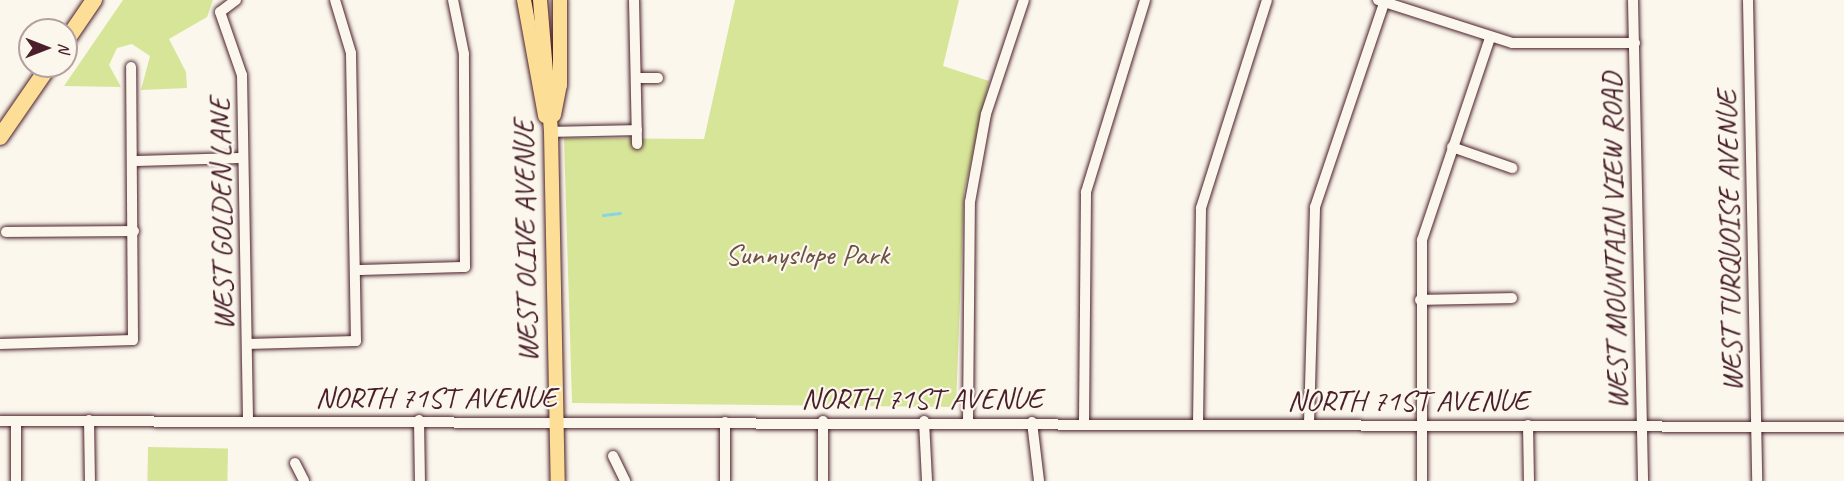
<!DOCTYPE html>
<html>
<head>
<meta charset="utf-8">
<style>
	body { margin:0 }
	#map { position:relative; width:1844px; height:481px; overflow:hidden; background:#fbf7ec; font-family:Caveat,sans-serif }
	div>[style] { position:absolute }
	.green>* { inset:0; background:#d7e598; transform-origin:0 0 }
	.stream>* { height:3px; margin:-1.5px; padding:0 1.5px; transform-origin:1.5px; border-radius:1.5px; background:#86d4e4 }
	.roads { filter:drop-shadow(0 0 2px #4a1f2b) drop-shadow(0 0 2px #4a1f2b) }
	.minor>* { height:10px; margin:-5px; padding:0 5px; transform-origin:5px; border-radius:5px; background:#fbf7ec }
	.major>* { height:14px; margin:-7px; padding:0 7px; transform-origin:7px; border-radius:7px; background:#fcde96 }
	.highway>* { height:16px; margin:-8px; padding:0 8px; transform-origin:8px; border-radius:8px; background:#fcde96 }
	span { translate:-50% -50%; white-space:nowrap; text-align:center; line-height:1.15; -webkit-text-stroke:4.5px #fbf7ec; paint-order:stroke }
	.street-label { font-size:30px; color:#4a1f2b }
	.park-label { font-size:30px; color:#6d5046 }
	.north { position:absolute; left:18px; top:18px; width:60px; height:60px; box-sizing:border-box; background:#fbf7ec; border:2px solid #b4a19f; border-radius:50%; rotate:90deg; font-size:16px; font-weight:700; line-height:24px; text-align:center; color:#4a1f2b }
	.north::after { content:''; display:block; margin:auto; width:21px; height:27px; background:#4a1f2b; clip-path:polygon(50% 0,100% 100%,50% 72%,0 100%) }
</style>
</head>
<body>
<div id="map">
	<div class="green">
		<i style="clip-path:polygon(123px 0,213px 0,207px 17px,169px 39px,186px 72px,187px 88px,141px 90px,150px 56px,132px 44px,117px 48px,109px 65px,121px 87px,64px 86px)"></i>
		<i style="clip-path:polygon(735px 0,959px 0,943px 66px,989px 81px,964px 192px,956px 407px,572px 403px,564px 138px,704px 139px)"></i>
		<i style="left:148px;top:447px;width:80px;height:34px;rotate:1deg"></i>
	</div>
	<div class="stream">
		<i style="left:603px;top:215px;width:17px;rotate:-7deg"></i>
	</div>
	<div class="roads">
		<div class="minor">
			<i style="left:236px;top:0;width:20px;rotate:143deg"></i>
			<i style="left:220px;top:12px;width:67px;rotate:70.8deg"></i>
			<i style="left:242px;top:75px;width:345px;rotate:89deg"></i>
			<i style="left:634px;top:0;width:144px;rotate:88.8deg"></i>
			<i style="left:1378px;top:0;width:141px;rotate:17.8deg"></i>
			<i style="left:1512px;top:43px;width:123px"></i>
			<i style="left:1633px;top:0;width:481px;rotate:88.8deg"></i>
			<i style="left:1748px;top:0;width:481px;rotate:88.9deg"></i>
			<i style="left:636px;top:78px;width:22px"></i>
			<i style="left:551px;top:132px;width:86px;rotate:-1.3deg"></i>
			<i style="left:1452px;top:147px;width:64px;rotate:19.3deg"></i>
			<i style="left:133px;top:161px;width:110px;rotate:-1.6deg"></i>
			<i style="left:6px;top:232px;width:128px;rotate:-0.4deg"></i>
			<i style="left:357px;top:270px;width:108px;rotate:-1.6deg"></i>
			<i style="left:465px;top:267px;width:213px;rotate:-90.3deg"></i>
			<i style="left:464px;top:54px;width:55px;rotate:-101.5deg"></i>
			<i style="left:1420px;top:300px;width:92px;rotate:-1.2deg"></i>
			<i style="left:0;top:344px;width:133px;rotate:-1.7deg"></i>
			<i style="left:133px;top:340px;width:273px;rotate:-90.4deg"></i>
			<i style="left:247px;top:344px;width:109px;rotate:-1.6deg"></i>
			<i style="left:356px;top:341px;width:288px;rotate:-91deg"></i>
			<i style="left:351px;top:53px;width:55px;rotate:-106.8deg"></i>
			<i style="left:89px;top:420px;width:61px;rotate:89.1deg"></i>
			<i style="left:419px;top:420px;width:61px;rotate:89.1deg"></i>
			<i style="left:0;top:421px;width:1844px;rotate:0.19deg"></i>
			<i style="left:16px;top:421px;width:60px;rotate:90deg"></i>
			<i style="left:823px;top:421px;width:60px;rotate:90deg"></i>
			<i style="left:924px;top:421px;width:60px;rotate:87.1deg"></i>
			<i style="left:968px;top:421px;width:219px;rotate:-89.5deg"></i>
			<i style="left:970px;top:202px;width:89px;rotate:-79.7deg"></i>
			<i style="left:986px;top:114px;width:120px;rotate:-71.6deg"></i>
			<i style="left:1032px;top:422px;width:59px;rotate:83.2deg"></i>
			<i style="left:1084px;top:422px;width:230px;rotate:-89.5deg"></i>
			<i style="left:1086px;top:192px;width:201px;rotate:-72.9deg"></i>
			<i style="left:1198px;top:423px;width:215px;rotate:-89.2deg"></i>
			<i style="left:1201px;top:208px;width:218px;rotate:-72.4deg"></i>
			<i style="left:1309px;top:423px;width:216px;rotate:-88.4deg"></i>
			<i style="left:1315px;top:207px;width:219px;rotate:-71.3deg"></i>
			<i style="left:1528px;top:425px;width:56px;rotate:89deg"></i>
			<i style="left:613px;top:456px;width:28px;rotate:64deg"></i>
			<i style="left:295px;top:463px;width:20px;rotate:63deg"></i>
			<i style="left:725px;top:481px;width:59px;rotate:-90deg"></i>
			<i style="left:1422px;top:481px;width:241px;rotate:-90deg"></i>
			<i style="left:1422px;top:240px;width:213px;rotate:-71.4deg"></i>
		</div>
		<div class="major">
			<i style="left:524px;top:0;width:118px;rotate:79.7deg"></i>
			<i style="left:540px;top:0;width:132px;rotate:85.2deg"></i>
			<i style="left:551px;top:132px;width:349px;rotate:88.9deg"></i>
			<i style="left:554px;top:115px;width:31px;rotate:-79deg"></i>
			<i style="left:560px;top:85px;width:85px;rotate:-90deg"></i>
		</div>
		<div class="highway">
			<i style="left:66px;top:41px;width:50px;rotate:-55.7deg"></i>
			<i style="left:0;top:137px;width:86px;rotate:-55.4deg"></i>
		</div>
	</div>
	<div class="street-label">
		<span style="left:221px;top:214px;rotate:-91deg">WEST GOLDEN LANE</span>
		<span style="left:525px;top:241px;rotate:-91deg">WEST OLIVE AVENUE</span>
		<span style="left:1614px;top:241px;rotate:-91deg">WEST MOUNTAIN VIEW ROAD</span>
		<span style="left:1729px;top:241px;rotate:-91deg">WEST TURQUOISE AVENUE</span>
		<span style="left:436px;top:397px">NORTH 71ST AVENUE</span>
		<span style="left:922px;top:398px">NORTH 71ST AVENUE</span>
		<span style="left:1408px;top:400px">NORTH 71ST AVENUE</span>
	</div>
	<div class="park-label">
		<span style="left:807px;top:254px">Sunnyslope Park</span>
	</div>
	<div class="north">N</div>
</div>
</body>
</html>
